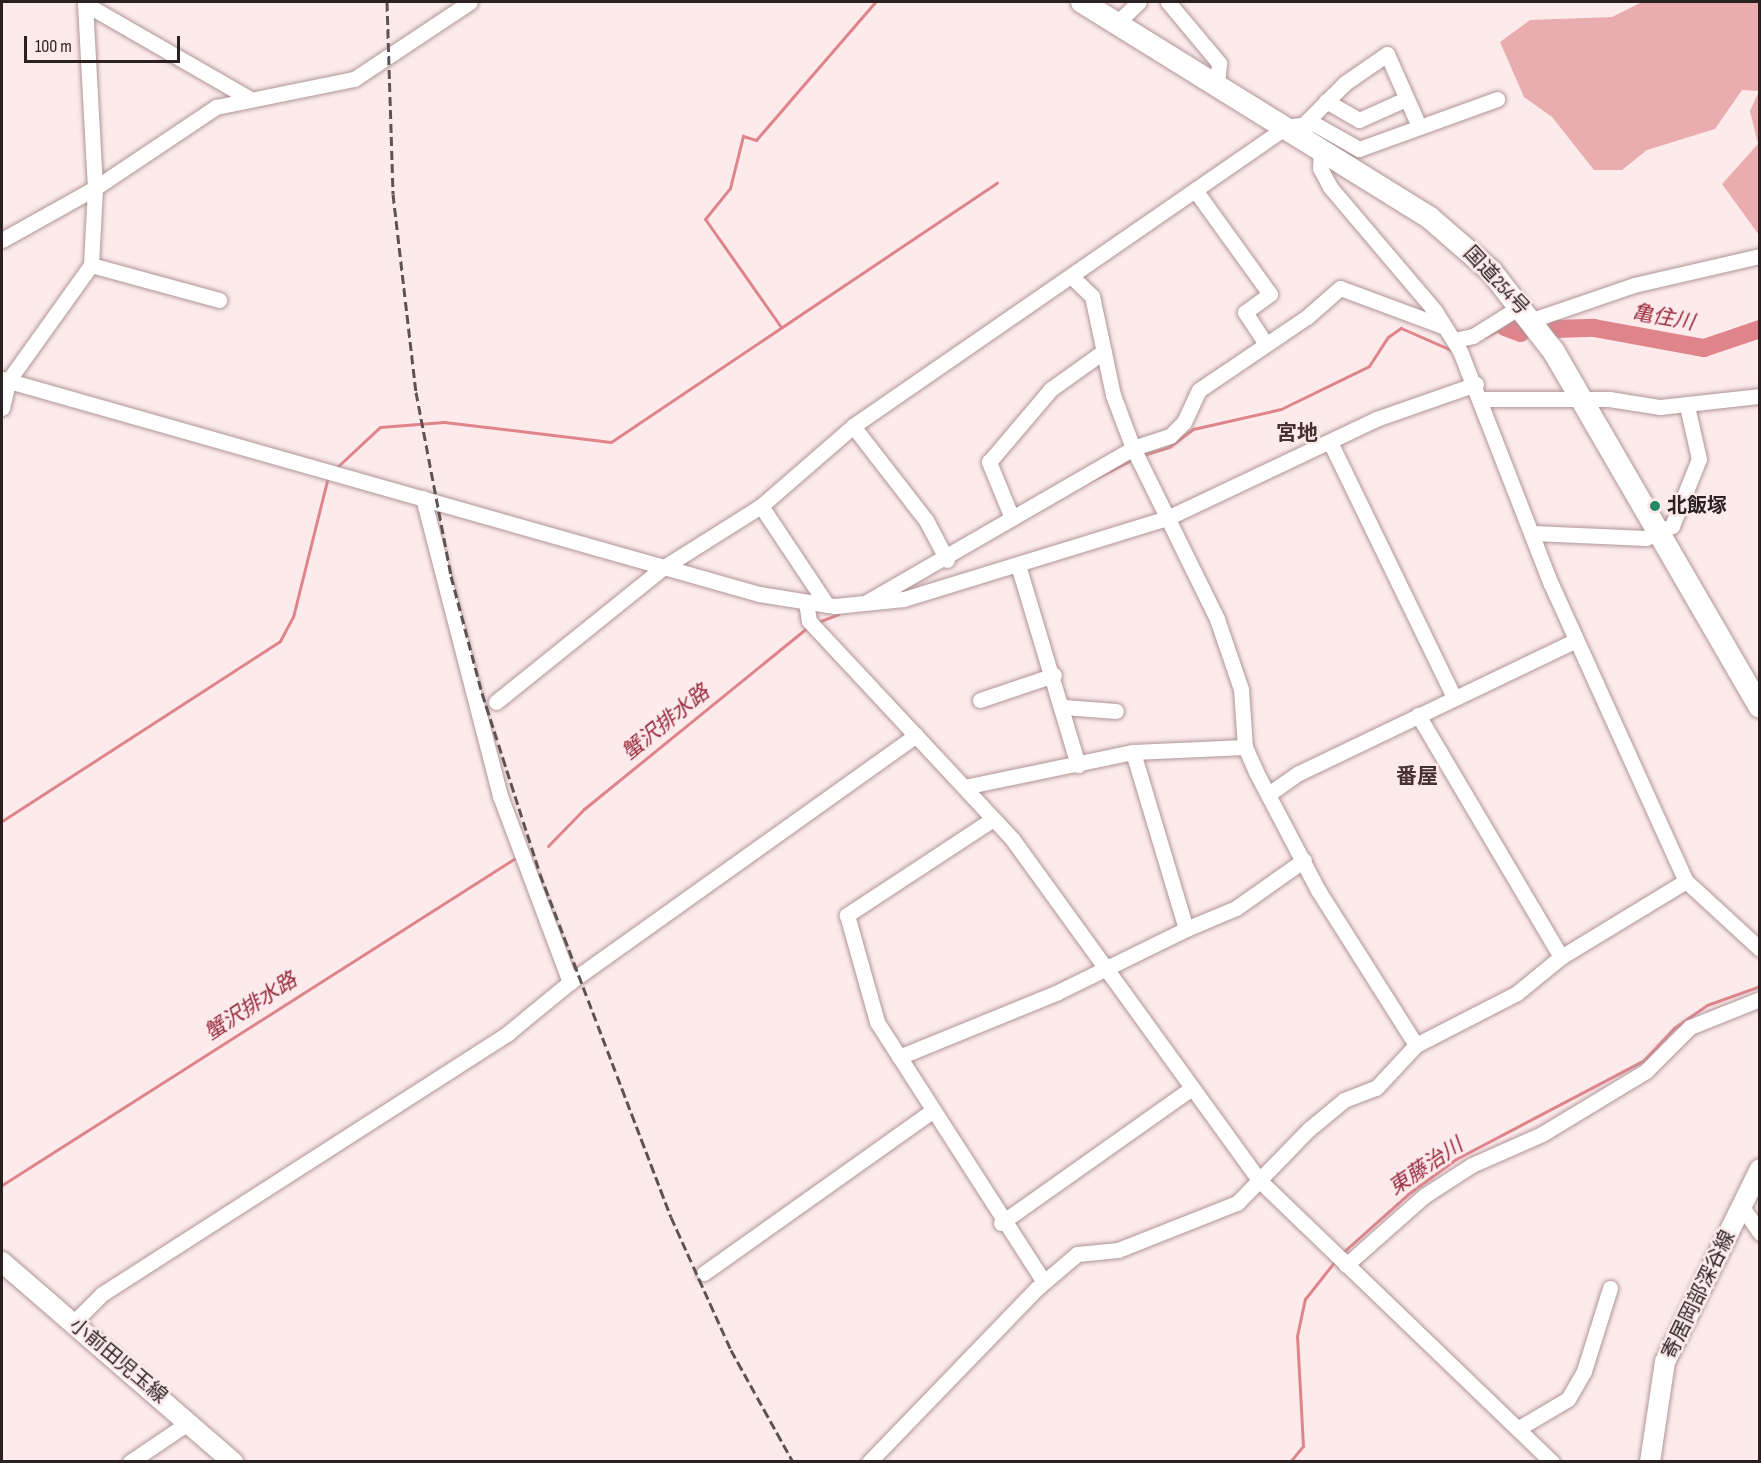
<!DOCTYPE html>
<html>
<head>
<meta charset="utf-8">
<style>
	body { margin:0 }
	#map { position:relative; width:1761px; height:1463px; overflow:hidden; background:#fdebec; font-family:"Sofia Sans Condensed","Noto Sans JP",sans-serif }
	div>[style] { position:absolute }
	.green>* { inset:0; background:#e9adb0 }
	.stream>* { height:3px; margin:-1.5px; padding:0 1.5px; transform-origin:1.5px; border-radius:1.5px; background:#e0848c }
	.river>* { height:18px; margin:-9px; padding:0 9px; transform-origin:9px; border-radius:9px; background:#e0848c }
	.roads { filter:drop-shadow(0 0 2px #b09597) drop-shadow(0 0 2px #b09597) }
	.minor>* { height:15px; margin:-7.5px; padding:0 7.5px; transform-origin:7.5px; border-radius:7.5px; background:#fff }
	.major>* { height:20px; margin:-10px; padding:0 10px; transform-origin:10px; border-radius:10px; background:#fff }
	.highway>* { height:22px; margin:-11px; padding:0 11px; transform-origin:11px; border-radius:11px; background:#fff }
	.rail>* { height:3px; margin-top:-1.5px; transform-origin:0; background:repeating-linear-gradient(90deg,#5e5252 0 9px,transparent 0 13.5px) }
	.dots>* { width:16px; height:16px; translate:-50% -50%; box-sizing:border-box; border:3px solid #fdebec; border-radius:50% }
	span { translate:-50% -50%; white-space:nowrap; text-align:center; line-height:1.15; -webkit-text-stroke:5px #fdebec; paint-order:stroke }
	.street-label { font-size:20px; color:#2b2121 }
	.poi-label { font-size:20px; color:#2b2121; font-weight:700 }
	.left { translate:0 -50%; text-align:left }
	.water-label { font-size:21px; color:#972a3d; font-style:italic }
	.neighbourhood-label { font-size:21px; color:#463031; font-weight:700 }
	.frame { position:absolute; inset:0; border:3px solid #2b2121; pointer-events:none }
	.scale { position:absolute; left:24px; top:36px; width:156px; height:27px; box-sizing:border-box; border:3px solid #2b2121; border-top:0; padding-left:8px; font-size:18px; line-height:21px; white-space:nowrap; color:#2b2121; -webkit-text-stroke:4px #fdebec; paint-order:stroke }
</style>
</head>
<body>
<div id="map">
	<div class="green">
		<i style="clip-path:polygon(1642px 2px,1759px 2px,1759px 235px,1722px 184px,1758px 144px,1750px 111px,1759px 91px,1742px 90px,1715px 129px,1647px 150px,1622px 170px,1594px 170px,1552px 117px,1524px 97px,1500px 42px,1530px 20px,1612px 17px)"></i>
	</div>
	<div class="stream">
		<i style="left:781px;top:327px;width:132px;rotate:-125.1deg"></i>
		<i style="left:705px;top:219px;width:40px;rotate:-51deg"></i>
		<i style="left:730px;top:188px;width:54px;rotate:-76deg"></i>
		<i style="left:743px;top:136px;width:14px;rotate:17deg"></i>
		<i style="left:756px;top:140px;width:182px;rotate:-49.2deg"></i>
		<i style="left:1485px;top:337px;width:22px;rotate:-27deg"></i>
		<i style="left:1143px;top:455px;width:27px;rotate:-17deg"></i>
		<i style="left:1169px;top:447px;width:30px;rotate:-37deg"></i>
		<i style="left:1193px;top:429px;width:90px;rotate:-12.8deg"></i>
		<i style="left:1281px;top:409px;width:98px;rotate:-26deg"></i>
		<i style="left:1369px;top:366px;width:35px;rotate:-57deg"></i>
		<i style="left:1388px;top:337px;width:16px;rotate:-35deg"></i>
		<i style="left:1401px;top:328px;width:55px;rotate:23.7deg"></i>
		<i style="left:336px;top:468px;width:60px;rotate:-43deg"></i>
		<i style="left:380px;top:427px;width:64px;rotate:-4.5deg"></i>
		<i style="left:444px;top:422px;width:168px;rotate:6.8deg"></i>
		<i style="left:611px;top:442px;width:465px;rotate:-33.9deg"></i>
		<i style="left:1088px;top:482px;width:46px;rotate:-27.1deg"></i>
		<i style="left:818px;top:622px;width:22px;rotate:-21deg"></i>
		<i style="left:2px;top:821px;width:331px;rotate:-32.9deg"></i>
		<i style="left:280px;top:641px;width:27px;rotate:-62deg"></i>
		<i style="left:293px;top:617px;width:144px;rotate:-76deg"></i>
		<i style="left:548px;top:846px;width:52px;rotate:-45.8deg"></i>
		<i style="left:584px;top:809px;width:287px;rotate:-39.1deg"></i>
		<i style="left:2px;top:1185px;width:611px;rotate:-32.49deg"></i>
		<i style="left:1341px;top:1254px;width:90px;rotate:-41.8deg"></i>
		<i style="left:1408px;top:1194px;width:59px;rotate:-36.1deg"></i>
		<i style="left:1456px;top:1159px;width:211px;rotate:-27.7deg"></i>
		<i style="left:1643px;top:1061px;width:45px;rotate:-46.8deg"></i>
		<i style="left:1674px;top:1028px;width:40px;rotate:-34.9deg"></i>
		<i style="left:1707px;top:1005px;width:56px;rotate:-19.7deg"></i>
		<i style="left:1290px;top:1462px;width:21px;rotate:-51deg"></i>
		<i style="left:1303px;top:1446px;width:110px;rotate:-93.1deg"></i>
		<i style="left:1297px;top:1336px;width:38px;rotate:-78deg"></i>
		<i style="left:1305px;top:1299px;width:48px;rotate:-51.7deg"></i>
	</div>
	<div class="river">
		<i style="left:1505px;top:327px;width:17px;rotate:21deg"></i>
		<i style="left:1556px;top:329px;width:38px;rotate:-2deg"></i>
		<i style="left:1594px;top:328px;width:112px;rotate:10.3deg"></i>
		<i style="left:1704px;top:348px;width:59px;rotate:-18.7deg"></i>
	</div>
	<div class="roads">
		<div class="minor">
			<i style="left:1168px;top:2px;width:80px;rotate:50.1deg"></i>
			<i style="left:1219px;top:63px;width:21px;rotate:95deg"></i>
			<i style="left:87px;top:5px;width:185px;rotate:29.9deg"></i>
			<i style="left:1118px;top:22px;width:29px;rotate:-44deg"></i>
			<i style="left:1326px;top:101px;width:38px;rotate:30deg"></i>
			<i style="left:1359px;top:120px;width:51px;rotate:-24.1deg"></i>
			<i style="left:1306px;top:122px;width:55px;rotate:-45deg"></i>
			<i style="left:1345px;top:83px;width:51px;rotate:-34.6deg"></i>
			<i style="left:1387px;top:54px;width:77px;rotate:66.1deg"></i>
			<i style="left:1321px;top:149px;width:19px;rotate:93deg"></i>
			<i style="left:1320px;top:168px;width:21px;rotate:62deg"></i>
			<i style="left:1330px;top:187px;width:162px;rotate:49.7deg"></i>
			<i style="left:1435px;top:311px;width:47px;rotate:58deg"></i>
			<i style="left:1460px;top:351px;width:250px;rotate:68.7deg"></i>
			<i style="left:1551px;top:584px;width:326px;rotate:65.6deg"></i>
			<i style="left:1686px;top:881px;width:100px;rotate:42.6deg"></i>
			<i style="left:1195px;top:190px;width:128px;rotate:54.2deg"></i>
			<i style="left:1270px;top:294px;width:31px;rotate:144deg"></i>
			<i style="left:1245px;top:312px;width:37px;rotate:57deg"></i>
			<i style="left:2px;top:240px;width:107px;rotate:-29.2deg"></i>
			<i style="left:95px;top:188px;width:146px;rotate:-33.8deg"></i>
			<i style="left:216px;top:107px;width:141px;rotate:-11.5deg"></i>
			<i style="left:354px;top:79px;width:139px;rotate:-33.6deg"></i>
			<i style="left:91px;top:265px;width:133px;rotate:15.3deg"></i>
			<i style="left:1072px;top:277px;width:28px;rotate:44deg"></i>
			<i style="left:1092px;top:296px;width:101px;rotate:78deg"></i>
			<i style="left:1113px;top:395px;width:57px;rotate:69.3deg"></i>
			<i style="left:1133px;top:448px;width:191px;rotate:63.8deg"></i>
			<i style="left:1217px;top:619px;width:74px;rotate:71.1deg"></i>
			<i style="left:1241px;top:689px;width:58px;rotate:86.1deg"></i>
			<i style="left:1245px;top:747px;width:27px;rotate:66deg"></i>
			<i style="left:1256px;top:772px;width:133px;rotate:62.3deg"></i>
			<i style="left:1318px;top:890px;width:183px;rotate:57.7deg"></i>
			<i style="left:1532px;top:320px;width:108px;rotate:-18.9deg"></i>
			<i style="left:1634px;top:285px;width:129px;rotate:-13deg"></i>
			<i style="left:1454px;top:340px;width:19px;rotate:-12deg"></i>
			<i style="left:1473px;top:336px;width:57px;rotate:-32deg"></i>
			<i style="left:2px;top:379px;width:787px;rotate:15.86deg"></i>
			<i style="left:759px;top:594px;width:77px;rotate:9deg"></i>
			<i style="left:835px;top:606px;width:69px;rotate:-5.8deg"></i>
			<i style="left:904px;top:599px;width:275px;rotate:-17.1deg"></i>
			<i style="left:1167px;top:518px;width:231px;rotate:-25.3deg"></i>
			<i style="left:1376px;top:419px;width:106px;rotate:-19.3deg"></i>
			<i style="left:1483px;top:399px;width:126px"></i>
			<i style="left:1609px;top:399px;width:52px;rotate:8.9deg"></i>
			<i style="left:1660px;top:407px;width:101px;rotate:-6.3deg"></i>
			<i style="left:2px;top:408px;width:28px;rotate:-77deg"></i>
			<i style="left:8px;top:381px;width:143px;rotate:-54.4deg"></i>
			<i style="left:91px;top:265px;width:77px;rotate:-87deg"></i>
			<i style="left:95px;top:188px;width:186px;rotate:-93.1deg"></i>
			<i style="left:853px;top:426px;width:119px;rotate:52.2deg"></i>
			<i style="left:926px;top:520px;width:45px;rotate:62.3deg"></i>
			<i style="left:1331px;top:444px;width:281px;rotate:64.1deg"></i>
			<i style="left:423px;top:498px;width:308px;rotate:75.5deg"></i>
			<i style="left:500px;top:796px;width:199px;rotate:69.4deg"></i>
			<i style="left:761px;top:506px;width:119px;rotate:56.3deg"></i>
			<i style="left:1012px;top:518px;width:61px;rotate:-112.3deg"></i>
			<i style="left:989px;top:462px;width:96px;rotate:-49.7deg"></i>
			<i style="left:1051px;top:389px;width:65px;rotate:-35.6deg"></i>
			<i style="left:1533px;top:533px;width:113px;rotate:2.5deg"></i>
			<i style="left:1646px;top:538px;width:29px;rotate:-25deg"></i>
			<i style="left:1672px;top:526px;width:72px;rotate:-68.1deg"></i>
			<i style="left:1699px;top:459px;width:54px;rotate:-102.8deg"></i>
			<i style="left:1018px;top:565px;width:209px;rotate:73.3deg"></i>
			<i style="left:806px;top:602px;width:19px;rotate:81deg"></i>
			<i style="left:809px;top:621px;width:299px;rotate:47deg"></i>
			<i style="left:1013px;top:840px;width:422px;rotate:54.1deg"></i>
			<i style="left:1261px;top:1182px;width:404px;rotate:43.9deg"></i>
			<i style="left:865px;top:603px;width:310px;rotate:-30deg"></i>
			<i style="left:1133px;top:448px;width:39px;rotate:-18deg"></i>
			<i style="left:1170px;top:436px;width:20px;rotate:-45deg"></i>
			<i style="left:1184px;top:422px;width:35px;rotate:-65deg"></i>
			<i style="left:1199px;top:390px;width:130px;rotate:-34.1deg"></i>
			<i style="left:1307px;top:317px;width:44px;rotate:-41.3deg"></i>
			<i style="left:1340px;top:288px;width:112px;rotate:20.4deg"></i>
			<i style="left:980px;top:700px;width:78px;rotate:-18.7deg"></i>
			<i style="left:496px;top:702px;width:216px;rotate:-38.8deg"></i>
			<i style="left:664px;top:567px;width:115px;rotate:-32.2deg"></i>
			<i style="left:761px;top:506px;width:122px;rotate:-41deg"></i>
			<i style="left:853px;top:426px;width:526px;rotate:-34.63deg"></i>
			<i style="left:1286px;top:127px;width:27px;rotate:-8deg"></i>
			<i style="left:1313px;top:123px;width:53px;rotate:29.5deg"></i>
			<i style="left:1359px;top:149px;width:147px;rotate:-19.9deg"></i>
			<i style="left:1064px;top:707px;width:52px;rotate:4.4deg"></i>
			<i style="left:1418px;top:715px;width:281px;rotate:59.4deg"></i>
			<i style="left:964px;top:787px;width:173px;rotate:-11.7deg"></i>
			<i style="left:1133px;top:752px;width:112px;rotate:-2.6deg"></i>
			<i style="left:1270px;top:793px;width:35px;rotate:-35deg"></i>
			<i style="left:1299px;top:773px;width:307px;rotate:-25.6deg"></i>
			<i style="left:993px;top:819px;width:175px;rotate:146.7deg"></i>
			<i style="left:847px;top:915px;width:111px;rotate:74.3deg"></i>
			<i style="left:877px;top:1022px;width:309px;rotate:57.3deg"></i>
			<i style="left:1186px;top:929px;width:54px;rotate:-22.8deg"></i>
			<i style="left:1236px;top:908px;width:83px;rotate:-35.2deg"></i>
			<i style="left:899px;top:1057px;width:170px;rotate:-22.2deg"></i>
			<i style="left:1056px;top:993px;width:145px;rotate:-26.2deg"></i>
			<i style="left:1186px;top:929px;width:185px;rotate:-106.7deg"></i>
			<i style="left:1742px;top:1207px;width:32px;rotate:55deg"></i>
			<i style="left:1001px;top:1223px;width:234px;rotate:-35.3deg"></i>
			<i style="left:1346px;top:1265px;width:104px;rotate:-41.5deg"></i>
			<i style="left:1424px;top:1196px;width:57px;rotate:-32.9deg"></i>
			<i style="left:1472px;top:1165px;width:77px;rotate:-23.9deg"></i>
			<i style="left:1542px;top:1134px;width:122px;rotate:-31.2deg"></i>
			<i style="left:1646px;top:1071px;width:62px;rotate:-45deg"></i>
			<i style="left:1690px;top:1027px;width:75px;rotate:-21.8deg"></i>
			<i style="left:704px;top:1273px;width:280px;rotate:-35.4deg"></i>
			<i style="left:73px;top:1323px;width:41px;rotate:-45deg"></i>
			<i style="left:102px;top:1294px;width:483px;rotate:-32.7deg"></i>
			<i style="left:508px;top:1033px;width:80px;rotate:-39.4deg"></i>
			<i style="left:570px;top:982px;width:425px;rotate:-35.5deg"></i>
			<i style="left:1519px;top:1428px;width:57px;rotate:-30.6deg"></i>
			<i style="left:1568px;top:1399px;width:32px;rotate:-60deg"></i>
			<i style="left:1584px;top:1371px;width:87px;rotate:-72.6deg"></i>
			<i style="left:130px;top:1462px;width:71px;rotate:-34.1deg"></i>
			<i style="left:869px;top:1462px;width:240px;rotate:-46deg"></i>
			<i style="left:1036px;top:1289px;width:54px;rotate:-40.5deg"></i>
			<i style="left:1077px;top:1254px;width:41px;rotate:-5.6deg"></i>
			<i style="left:1118px;top:1250px;width:128px;rotate:-21.6deg"></i>
			<i style="left:1237px;top:1203px;width:102px;rotate:-45.8deg"></i>
			<i style="left:1308px;top:1130px;width:47px;rotate:-39.8deg"></i>
			<i style="left:1344px;top:1100px;width:34px;rotate:-21deg"></i>
			<i style="left:1376px;top:1088px;width:59px;rotate:-47.1deg"></i>
			<i style="left:1416px;top:1045px;width:114px;rotate:-27.2deg"></i>
			<i style="left:1517px;top:993px;width:57px;rotate:-39.3deg"></i>
			<i style="left:1561px;top:957px;width:146px;rotate:-31.3deg"></i>
		</div>
		<div class="major">
			<i style="left:2px;top:1262px;width:306px;rotate:40.9deg"></i>
			<i style="left:1650px;top:1462px;width:101px;rotate:-81.5deg"></i>
			<i style="left:1665px;top:1362px;width:215px;rotate:-63.8deg"></i>
		</div>
		<div class="highway">
			<i style="left:1082px;top:2px;width:410px;rotate:31.8deg"></i>
			<i style="left:1430px;top:218px;width:81px;rotate:41deg"></i>
			<i style="left:1491px;top:271px;width:103px;rotate:52.1deg"></i>
			<i style="left:1554px;top:352px;width:410px;rotate:59.9deg"></i>
		</div>
	</div>
	<div class="rail">
		<i style="left:387px;top:2px;width:192px;rotate:88.2deg"></i>
		<i style="left:393px;top:194px;width:199px;rotate:83.4deg"></i>
		<i style="left:416px;top:392px;width:187px;rotate:79.2deg"></i>
		<i style="left:451px;top:576px;width:121px;rotate:75.2deg"></i>
		<i style="left:482px;top:693px;width:190px;rotate:72.2deg"></i>
		<i style="left:540px;top:874px;width:367px;rotate:69.1deg"></i>
		<i style="left:671px;top:1217px;width:146px;rotate:65.7deg"></i>
		<i style="left:731px;top:1350px;width:128px;rotate:61deg"></i>
	</div>
	<div class="dots">
		<i style="left:1655px;top:506px;background:#228965"></i>
	</div>
	<div class="street-label">
		<span style="left:1496px;top:281px;rotate:47deg">国道254号</span>
		<span style="left:1699px;top:1295px;rotate:-64deg">寄居岡部深谷線</span>
		<span style="left:118px;top:1361px;rotate:40deg">小前田児玉線</span>
	</div>
	<div class="poi-label">
		<span class="left" style="left:1667px;top:506px">北飯塚</span>
	</div>
	<div class="water-label">
		<span style="left:1663px;top:318px;rotate:10deg">亀住川</span>
		<span style="left:666px;top:723px;rotate:-39deg">蟹沢排水路</span>
		<span style="left:251px;top:1007px;rotate:-33deg">蟹沢排水路</span>
		<span style="left:1426px;top:1167px;rotate:-34deg">東藤治川</span>
	</div>
	<div class="neighbourhood-label">
		<span style="left:1297px;top:434px">宮地</span>
		<span style="left:1417px;top:777px">番屋</span>
	</div>
	<div class="frame"></div>
	<div class="scale">100 m</div>
</div>
</body>
</html>
